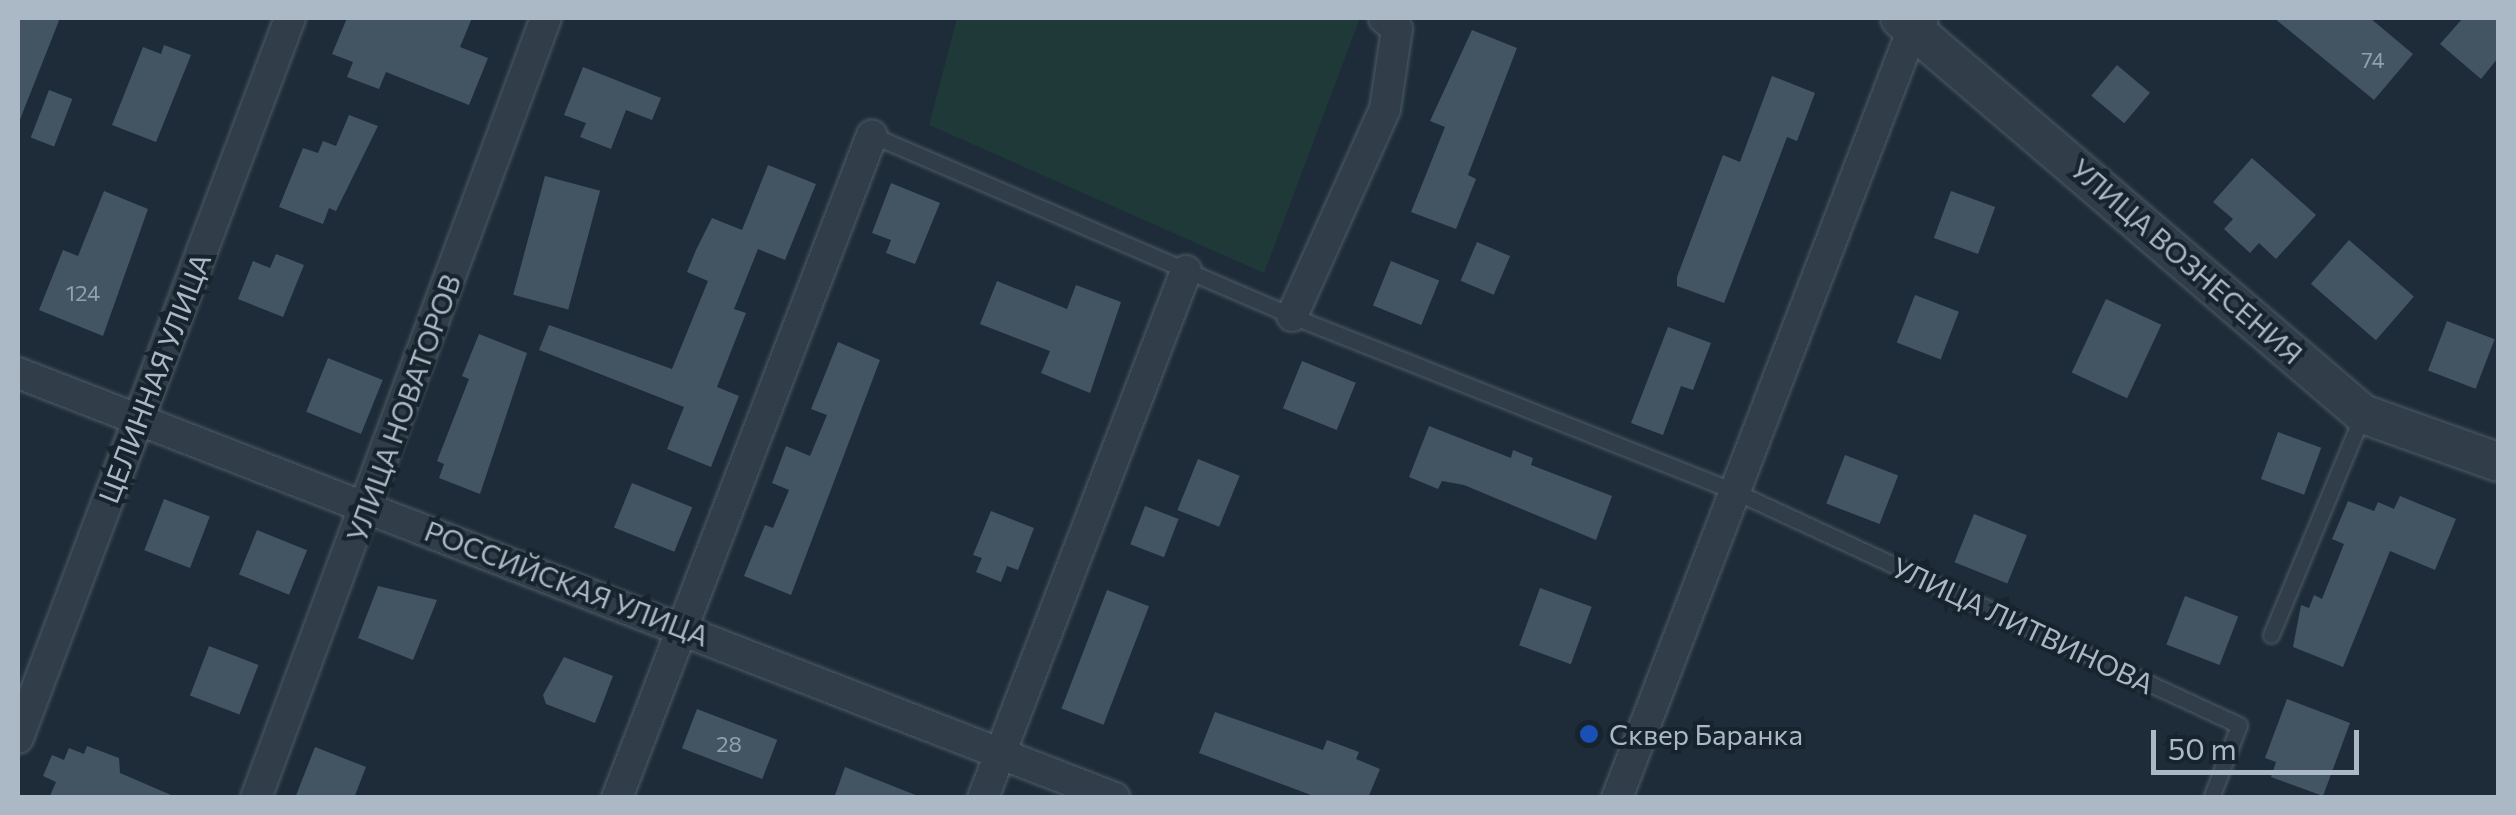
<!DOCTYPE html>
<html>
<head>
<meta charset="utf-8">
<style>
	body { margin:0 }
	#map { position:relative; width:2516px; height:815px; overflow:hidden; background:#1d2c38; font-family:Commissioner,sans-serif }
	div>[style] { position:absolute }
	.green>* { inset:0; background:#1f3939 }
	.building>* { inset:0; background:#435463; transform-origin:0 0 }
	.roads { filter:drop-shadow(0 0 2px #4f5c67) drop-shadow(0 0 2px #4f5c67) }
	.service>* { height:15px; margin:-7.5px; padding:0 7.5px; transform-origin:7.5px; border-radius:7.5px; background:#313e49 }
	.minor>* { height:30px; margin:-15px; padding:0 15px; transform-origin:15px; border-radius:15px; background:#313e49 }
	.tertiary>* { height:38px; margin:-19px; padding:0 19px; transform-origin:19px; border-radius:19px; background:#313e49 }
	.dots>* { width:28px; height:28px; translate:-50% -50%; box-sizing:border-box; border:5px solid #17232d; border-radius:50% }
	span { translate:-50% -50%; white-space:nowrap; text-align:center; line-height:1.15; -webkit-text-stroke:8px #17232d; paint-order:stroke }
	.number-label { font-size:22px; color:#91a0ad }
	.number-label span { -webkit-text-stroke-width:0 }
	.street-label { font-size:28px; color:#abb9c6 }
	.poi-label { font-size:28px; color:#abb9c6 }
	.left { translate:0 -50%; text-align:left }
	.frame { position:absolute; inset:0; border:20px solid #abb9c6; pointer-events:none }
	.scale { position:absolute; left:2151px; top:730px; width:208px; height:45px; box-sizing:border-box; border:5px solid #abb9c6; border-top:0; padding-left:12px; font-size:30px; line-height:35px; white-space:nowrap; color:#abb9c6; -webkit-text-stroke:8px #17232d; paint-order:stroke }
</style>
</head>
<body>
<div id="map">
	<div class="green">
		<i style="clip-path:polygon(957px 18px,1355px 18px,1359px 21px,1264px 273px,929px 125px)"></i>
	</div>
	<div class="building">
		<i style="clip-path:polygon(18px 18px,60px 18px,19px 122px,18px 121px)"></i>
		<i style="clip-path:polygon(347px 18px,472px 18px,460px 47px,488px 58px,469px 105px,386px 72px,379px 89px,347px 77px,353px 62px,332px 54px)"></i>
		<i style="clip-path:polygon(2274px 18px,2370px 18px,2413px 54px,2374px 100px)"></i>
		<i style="clip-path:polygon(2463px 18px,2498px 18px,2498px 58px,2481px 79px,2440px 44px)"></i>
		<i style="clip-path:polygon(1472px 30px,1517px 48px,1468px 175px,1476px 179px,1456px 229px,1411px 212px,1445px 127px,1430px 121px)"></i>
		<i style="clip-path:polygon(164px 45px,191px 55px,156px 142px,112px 125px,143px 47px,161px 54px)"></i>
		<i style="left:2117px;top:65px;width:43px;height:40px;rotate:40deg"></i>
		<i style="clip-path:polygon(583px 67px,661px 98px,652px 120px,626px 110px,611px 149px,580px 137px,586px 123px,564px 115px)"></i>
		<i style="clip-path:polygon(1772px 76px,1815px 93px,1797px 141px,1787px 137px,1724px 303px,1677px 286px,1677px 277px,1723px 155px,1740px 162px)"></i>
		<i style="left:49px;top:90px;width:25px;height:51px;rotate:21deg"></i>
		<i style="clip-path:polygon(349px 115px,378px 126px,336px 211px,329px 208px,323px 224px,279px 207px,303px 148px,318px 153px,323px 141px,336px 146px)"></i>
		<i style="clip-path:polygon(2252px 158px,2316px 215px,2276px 259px,2259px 243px,2250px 253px,2224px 229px,2233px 219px,2213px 202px)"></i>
		<i style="clip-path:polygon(768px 165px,816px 184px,785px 260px,758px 249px,734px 309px,746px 313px,717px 387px,739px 396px,711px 467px,667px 449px,684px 407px,539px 350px,549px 325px,672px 369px,708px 281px,687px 272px,696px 250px,712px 218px,742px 230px)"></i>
		<i style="left:545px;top:176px;width:57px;height:123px;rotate:15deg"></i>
		<i style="clip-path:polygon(891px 183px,940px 203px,915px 264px,886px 253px,891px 240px,872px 233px)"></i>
		<i style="clip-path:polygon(104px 191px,148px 209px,103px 336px,39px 310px,63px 250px,78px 256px)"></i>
		<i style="left:1951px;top:191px;width:47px;height:50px;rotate:20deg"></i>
		<i style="left:2349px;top:240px;width:86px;height:58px;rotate:41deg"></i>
		<i style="left:1477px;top:242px;width:36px;height:42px;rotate:23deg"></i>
		<i style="clip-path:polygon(276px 254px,304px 265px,283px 317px,238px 299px,253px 261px,270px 268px)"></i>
		<i style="left:1391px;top:261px;width:52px;height:48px;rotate:22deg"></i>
		<i style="clip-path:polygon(997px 281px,1067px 309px,1076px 285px,1121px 302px,1090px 393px,1041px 373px,1050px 351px,980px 324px)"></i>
		<i style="left:1915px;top:295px;width:47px;height:51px;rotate:21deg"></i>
		<i style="left:2106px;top:299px;width:61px;height:81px;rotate:25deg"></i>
		<i style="left:2447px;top:321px;width:51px;height:53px;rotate:21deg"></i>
		<i style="clip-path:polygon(1668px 327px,1711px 343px,1693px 390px,1681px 386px,1663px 435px,1631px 423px)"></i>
		<i style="clip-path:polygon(479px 334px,527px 353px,480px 494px,439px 478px,444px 464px,437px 461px,469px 379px,462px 376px)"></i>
		<i style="clip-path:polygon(838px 342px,880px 360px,791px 595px,744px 576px,765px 525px,773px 528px,789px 490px,772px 483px,786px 446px,810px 456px,827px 415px,811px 409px)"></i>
		<i style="left:328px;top:358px;width:59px;height:58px;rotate:22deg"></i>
		<i style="left:1302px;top:361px;width:58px;height:51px;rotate:22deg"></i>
		<i style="clip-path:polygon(1429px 426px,1511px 458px,1513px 450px,1533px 458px,1531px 465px,1612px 496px,1596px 540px,1464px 485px,1442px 481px,1438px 489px,1409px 477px)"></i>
		<i style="left:2278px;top:432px;width:46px;height:50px;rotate:20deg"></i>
		<i style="left:1845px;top:455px;width:57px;height:52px;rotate:21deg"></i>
		<i style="left:1198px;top:459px;width:45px;height:55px;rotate:22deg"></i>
		<i style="left:632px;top:483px;width:65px;height:48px;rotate:22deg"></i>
		<i style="clip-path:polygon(2400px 496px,2456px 519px,2435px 570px,2390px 551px,2343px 667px,2293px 647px,2301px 605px,2309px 608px,2314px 595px,2322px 599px,2344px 544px,2332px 539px,2348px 501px,2374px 511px,2378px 502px,2394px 509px)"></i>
		<i style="left:164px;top:499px;width:49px;height:55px;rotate:21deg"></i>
		<i style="left:1145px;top:506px;width:36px;height:41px;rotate:21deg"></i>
		<i style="clip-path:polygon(991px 511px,1034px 528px,1018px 570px,1007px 566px,1001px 582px,976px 572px,982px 558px,973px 555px)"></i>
		<i style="left:1974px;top:514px;width:57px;height:52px;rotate:22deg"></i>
		<i style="left:257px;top:530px;width:54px;height:48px;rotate:22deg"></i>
		<i style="clip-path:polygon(378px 586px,437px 600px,413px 660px,358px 638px)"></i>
		<i style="left:1540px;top:588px;width:55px;height:61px;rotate:20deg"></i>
		<i style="left:1107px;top:590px;width:45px;height:127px;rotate:21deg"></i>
		<i style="left:2185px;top:596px;width:57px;height:52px;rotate:21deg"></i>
		<i style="left:209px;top:646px;width:53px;height:53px;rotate:21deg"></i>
		<i style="clip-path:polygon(564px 657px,613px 676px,595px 723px,546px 704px,543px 695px)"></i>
		<i style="clip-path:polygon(2287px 699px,2350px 723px,2323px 796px,2271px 777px,2276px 762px,2265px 758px)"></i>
		<i style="left:697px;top:709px;width:86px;height:42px;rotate:21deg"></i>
		<i style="clip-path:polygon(1215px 712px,1323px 750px,1327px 740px,1359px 752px,1356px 759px,1380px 769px,1368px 798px,1319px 798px,1199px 753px)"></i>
		<i style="clip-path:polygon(87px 746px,119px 758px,120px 773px,178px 798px,49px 798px,56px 782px,43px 776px,52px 755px,64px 760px,69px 748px,84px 754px)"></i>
		<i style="clip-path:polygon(315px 747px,366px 767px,354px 798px,295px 798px)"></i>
		<i style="clip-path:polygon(845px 767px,918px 796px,918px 798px,834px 798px)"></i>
	</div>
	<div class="roads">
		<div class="service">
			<i style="left:872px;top:135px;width:457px;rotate:23.3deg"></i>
			<i style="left:1292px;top:316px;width:478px;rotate:21.6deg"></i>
			<i style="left:1736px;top:492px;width:554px;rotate:24.85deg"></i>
			<i style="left:2239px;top:725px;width:78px;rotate:111deg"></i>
			<i style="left:2271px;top:635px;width:239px;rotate:-67.4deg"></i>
		</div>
		<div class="minor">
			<i style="left:1292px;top:316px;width:227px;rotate:-65.8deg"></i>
			<i style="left:1385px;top:109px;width:81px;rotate:-81.5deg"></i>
			<i style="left:1397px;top:29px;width:17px;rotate:-140deg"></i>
			<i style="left:18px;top:373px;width:1176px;rotate:21.18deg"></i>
			<i style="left:18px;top:738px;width:770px;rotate:-69.3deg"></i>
			<i style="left:256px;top:798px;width:832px;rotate:-69.61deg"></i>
			<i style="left:617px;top:798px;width:710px;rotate:-68.96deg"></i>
			<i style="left:983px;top:798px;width:565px;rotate:-68.93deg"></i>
			<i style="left:1617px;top:798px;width:825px;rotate:-68.97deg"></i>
			<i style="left:1913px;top:28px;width:14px;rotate:-45deg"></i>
		</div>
		<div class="tertiary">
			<i style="left:1900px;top:18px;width:609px;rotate:40.54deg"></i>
			<i style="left:2363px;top:414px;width:143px;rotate:19.6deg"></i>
		</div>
	</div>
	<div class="dots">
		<i style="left:1589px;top:734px;background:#1a4fb4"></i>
	</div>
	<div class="number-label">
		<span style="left:2373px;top:60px">74</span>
		<span style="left:83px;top:293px">124</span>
		<span style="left:729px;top:744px">28</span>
	</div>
	<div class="street-label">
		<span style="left:2187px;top:261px;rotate:41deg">УЛИЦА ВОЗНЕСЕНИЯ</span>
		<span style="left:154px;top:378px;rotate:-69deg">ЦЕЛИННАЯ УЛИЦА</span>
		<span style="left:403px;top:408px;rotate:-70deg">УЛИЦА НОВАТОРОВ</span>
		<span style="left:567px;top:583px;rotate:21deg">РОССИЙСКАЯ УЛИЦА</span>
		<span style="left:2023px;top:625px;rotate:25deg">УЛИЦА ЛИТВИНОВА</span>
	</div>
	<div class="poi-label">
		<span class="left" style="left:1609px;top:734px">Сквер Баранка</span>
	</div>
	<div class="frame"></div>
	<div class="scale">50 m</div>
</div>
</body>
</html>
